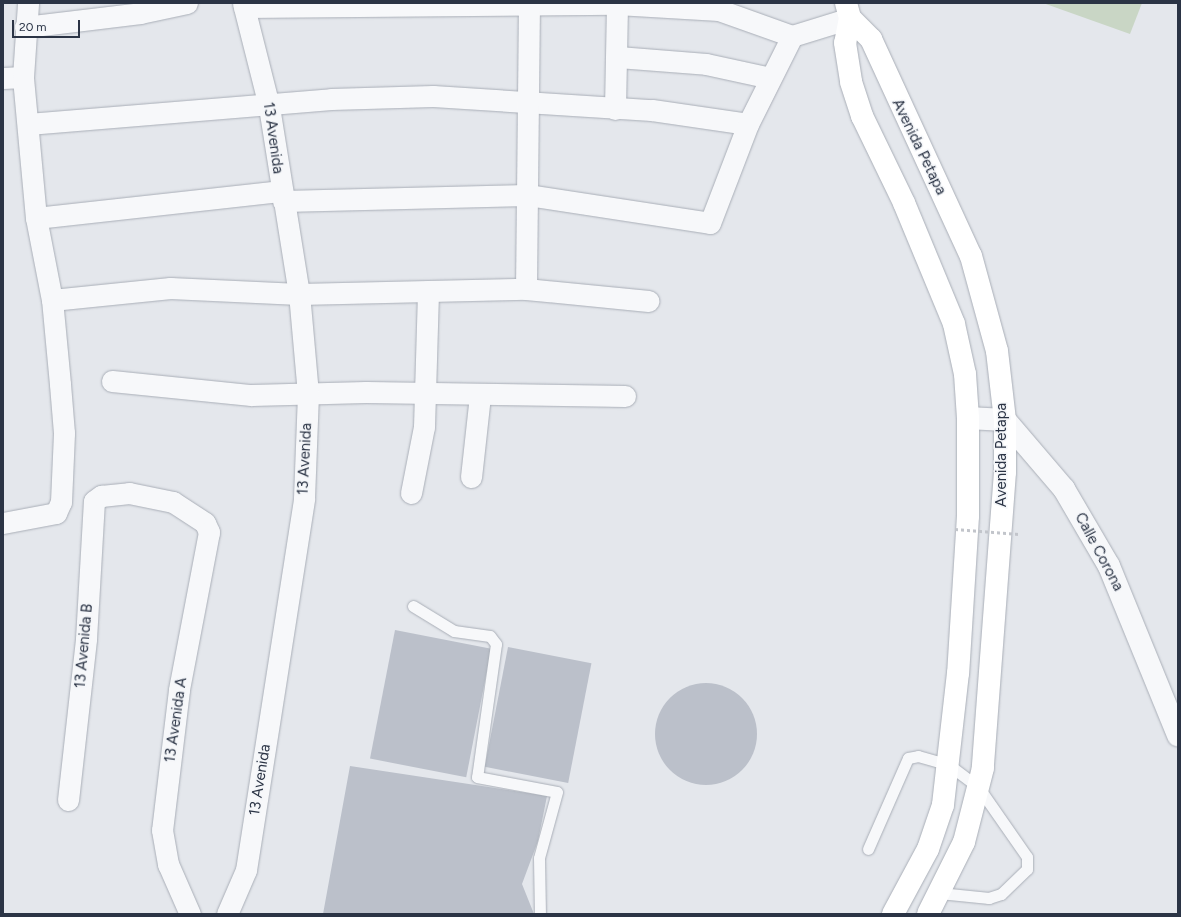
<!DOCTYPE html>
<html>
<head>
<meta charset="utf-8">
<style>
	body { margin:0 }
	#map { position:relative; width:1181px; height:917px; overflow:hidden; background:#e4e7ec; font-family:Figtree,sans-serif }
	div>[style] { position:absolute }
	.green>* { inset:0; background:#c9d6c5 }
	.building>* { inset:0; background:#bbc0ca; transform-origin:0 0 }
	.round { border-radius:50% }
	.roads { filter:drop-shadow(0 0 1px #a9aeb7) drop-shadow(0 0 1px #a9aeb7) }
	.service>* { height:11px; margin:-5.5px; padding:0 5.5px; transform-origin:5.5px; border-radius:5.5px; background:#f7f8fa }
	.minor>* { height:21px; margin:-10.5px; padding:0 10.5px; transform-origin:10.5px; border-radius:10.5px; background:#f7f8fa }
	.tertiary>* { height:22px; margin:-11px; padding:0 11px; transform-origin:11px; border-radius:11px; background:#f7f8fa }
	.primary>* { height:22px; margin:-11px; padding:0 11px; transform-origin:11px; border-radius:11px; background:#fff }
	.path-bridge>* { height:2.5px; margin-top:-1.25px; transform-origin:0; background:repeating-linear-gradient(90deg,#c2c5cb 0 3px,transparent 0 6px) }
	span { translate:-50% -50%; white-space:nowrap; text-align:center; line-height:1.15; -webkit-text-stroke:3px #f4f6f9; paint-order:stroke }
	.street-label { font-size:15px; color:#2b3445 }
	.frame { position:absolute; inset:0; border:4px solid #2b3445; pointer-events:none }
	.scale { position:absolute; left:12px; top:20px; width:68px; height:18px; box-sizing:border-box; border:2px solid #2b3445; border-top:0; padding-left:5px; font-size:12px; line-height:14px; white-space:nowrap; color:#2b3445; -webkit-text-stroke:3px #f4f6f9; paint-order:stroke }
</style>
</head>
<body>
<div id="map">
	<div class="green">
		<i style="clip-path:polygon(1043px 3px,1142px 3px,1130px 34px)"></i>
	</div>
	<div class="building">
		<i style="left:395px;top:630px;width:98px;height:131px;rotate:11deg"></i>
		<i style="left:508px;top:647px;width:85px;height:122px;rotate:11deg"></i>
		<i class="round" style="left:655px;top:683px;width:102px;height:102px"></i>
		<i style="clip-path:polygon(350px 766px,547px 796px,538px 841px,522px 884px,534px 914px,323px 914px)"></i>
	</div>
	<div class="roads">
		<div class="service">
			<i style="left:413px;top:606px;width:48px;rotate:31.4deg"></i>
			<i style="left:454px;top:631px;width:36px;rotate:8deg"></i>
			<i style="left:490px;top:636px;width:10px;rotate:53deg"></i>
			<i style="left:496px;top:644px;width:134px;rotate:98.1deg"></i>
			<i style="left:477px;top:777px;width:81px;rotate:10.6deg"></i>
			<i style="left:557px;top:792px;width:68px;rotate:105.3deg"></i>
			<i style="left:539px;top:858px;width:56px;rotate:89deg"></i>
			<i style="left:868px;top:849px;width:99px;rotate:-66.3deg"></i>
			<i style="left:908px;top:758px;width:10px;rotate:-11deg"></i>
			<i style="left:918px;top:756px;width:32px;rotate:16deg"></i>
			<i style="left:949px;top:765px;width:38px;rotate:37deg"></i>
			<i style="left:979px;top:788px;width:84px;rotate:55.2deg"></i>
			<i style="left:1027px;top:857px;width:12px;rotate:90deg"></i>
			<i style="left:1027px;top:869px;width:36px;rotate:136deg"></i>
			<i style="left:1001px;top:894px;width:13px;rotate:162deg"></i>
			<i style="left:989px;top:898px;width:50px;rotate:-174.3deg"></i>
		</div>
		<div class="minor">
			<i style="left:244px;top:7px;width:373px;rotate:-0.5deg"></i>
			<i style="left:617px;top:4px;width:102px;rotate:3.4deg"></i>
			<i style="left:719px;top:10px;width:77px;rotate:19.6deg"></i>
			<i style="left:792px;top:36px;width:61px;rotate:-17.2deg"></i>
			<i style="left:25px;top:27px;width:116px;rotate:-6.9deg"></i>
			<i style="left:140px;top:13px;width:48px;rotate:-12deg"></i>
			<i style="left:618px;top:57px;width:88px;rotate:4.5deg"></i>
			<i style="left:706px;top:64px;width:66px;rotate:12.2deg"></i>
			<i style="left:3px;top:78px;width:20px;rotate:-3deg"></i>
			<i style="left:615px;top:109px;width:106px;rotate:-88.9deg"></i>
			<i style="left:28px;top:124px;width:304px;rotate:-4.7deg"></i>
			<i style="left:331px;top:99px;width:102px;rotate:-1.7deg"></i>
			<i style="left:433px;top:96px;width:219px;rotate:3.7deg"></i>
			<i style="left:652px;top:110px;width:97px;rotate:8.3deg"></i>
			<i style="left:283px;top:201px;width:244px;rotate:-1.4deg"></i>
			<i style="left:527px;top:195px;width:185px;rotate:8.7deg"></i>
			<i style="left:710px;top:223px;width:106px;rotate:-69deg"></i>
			<i style="left:748px;top:124px;width:98px;rotate:-63.4deg"></i>
			<i style="left:36px;top:218px;width:245px;rotate:-6.3deg"></i>
			<i style="left:526px;top:289px;width:286px;rotate:-89.4deg"></i>
			<i style="left:52px;top:300px;width:119px;rotate:-5.8deg"></i>
			<i style="left:170px;top:288px;width:129px;rotate:2.7deg"></i>
			<i style="left:299px;top:294px;width:227px;rotate:-1.3deg"></i>
			<i style="left:526px;top:289px;width:123px;rotate:5.6deg"></i>
			<i style="left:112px;top:381px;width:140px;rotate:5.8deg"></i>
			<i style="left:251px;top:395px;width:115px;rotate:-1.5deg"></i>
			<i style="left:366px;top:392px;width:259px;rotate:0.9deg"></i>
			<i style="left:471px;top:477px;width:82px;rotate:-83.7deg"></i>
			<i style="left:411px;top:493px;width:67px;rotate:-78.9deg"></i>
			<i style="left:424px;top:427px;width:136px;rotate:-88.3deg"></i>
			<i style="left:3px;top:523px;width:54px;rotate:-10.7deg"></i>
			<i style="left:56px;top:513px;width:12px;rotate:-66deg"></i>
			<i style="left:61px;top:502px;width:69px;rotate:-87.5deg"></i>
			<i style="left:64px;top:433px;width:49px;rotate:-94.7deg"></i>
			<i style="left:60px;top:384px;width:84px;rotate:-95.4deg"></i>
			<i style="left:52px;top:300px;width:84px;rotate:-101deg"></i>
			<i style="left:36px;top:218px;width:142px;rotate:-95.3deg"></i>
			<i style="left:23px;top:77px;width:74px;rotate:-86.1deg"></i>
			<i style="left:68px;top:800px;width:162px;rotate:-83.6deg"></i>
			<i style="left:86px;top:639px;width:138px;rotate:-86.7deg"></i>
			<i style="left:94px;top:501px;width:9px;rotate:-36deg"></i>
			<i style="left:101px;top:496px;width:28px;rotate:-6deg"></i>
			<i style="left:129px;top:493px;width:45px;rotate:11.6deg"></i>
			<i style="left:173px;top:502px;width:38px;rotate:33deg"></i>
			<i style="left:205px;top:523px;width:10px;rotate:66deg"></i>
			<i style="left:209px;top:532px;width:161px;rotate:100.8deg"></i>
			<i style="left:179px;top:690px;width:141px;rotate:96.9deg"></i>
			<i style="left:162px;top:830px;width:35px;rotate:80deg"></i>
			<i style="left:168px;top:864px;width:55px;rotate:66.3deg"></i>
			<i style="left:227px;top:914px;width:48px;rotate:-66.6deg"></i>
			<i style="left:246px;top:870px;width:376px;rotate:-81.1deg"></i>
			<i style="left:304px;top:498px;width:104px;rotate:-87.8deg"></i>
			<i style="left:308px;top:394px;width:100px;rotate:-95.1deg"></i>
			<i style="left:299px;top:294px;width:190px;rotate:-99.1deg"></i>
			<i style="left:269px;top:106px;width:106px;rotate:-104.2deg"></i>
		</div>
		<div class="tertiary">
			<i style="left:968px;top:418px;width:37px;rotate:3deg"></i>
			<i style="left:1005px;top:420px;width:91px;rotate:49.5deg"></i>
			<i style="left:1064px;top:489px;width:89px;rotate:59.7deg"></i>
			<i style="left:1109px;top:566px;width:183px;rotate:67.8deg"></i>
		</div>
		<div class="primary">
			<i style="left:846px;top:3px;width:16px;rotate:75deg"></i>
			<i style="left:850px;top:18px;width:25px;rotate:101deg"></i>
			<i style="left:845px;top:43px;width:39px;rotate:81deg"></i>
			<i style="left:851px;top:82px;width:36px;rotate:72deg"></i>
			<i style="left:862px;top:116px;width:97px;rotate:64.2deg"></i>
			<i style="left:904px;top:203px;width:131px;rotate:67.5deg"></i>
			<i style="left:954px;top:324px;width:51px;rotate:77.6deg"></i>
			<i style="left:965px;top:374px;width:44px;rotate:86.1deg"></i>
			<i style="left:968px;top:418px;width:98px;rotate:90deg"></i>
			<i style="left:968px;top:516px;width:157px;rotate:93.6deg"></i>
			<i style="left:958px;top:673px;width:133px;rotate:96.5deg"></i>
			<i style="left:943px;top:805px;width:46px;rotate:108.8deg"></i>
			<i style="left:928px;top:849px;width:74px;rotate:118.3deg"></i>
			<i style="left:850px;top:18px;width:30px;rotate:45deg"></i>
			<i style="left:871px;top:39px;width:239px;rotate:65.3deg"></i>
			<i style="left:971px;top:256px;width:98px;rotate:74.7deg"></i>
			<i style="left:997px;top:351px;width:69px;rotate:83.4deg"></i>
			<i style="left:1005px;top:420px;width:52px;rotate:90deg"></i>
			<i style="left:1005px;top:472px;width:297px;rotate:94.3deg"></i>
			<i style="left:983px;top:768px;width:76px;rotate:104.4deg"></i>
			<i style="left:964px;top:842px;width:80px;rotate:116.6deg"></i>
		</div>
	</div>
	<div class="path-bridge">
		<i style="left:955px;top:529px;width:64px;rotate:4.5deg"></i>
	</div>
	<div class="street-label">
		<span style="left:273px;top:138px;rotate:82deg">13 Avenida</span>
		<span style="left:919px;top:147px;rotate:64deg">Avenida Petapa</span>
		<span style="left:1002px;top:455px;rotate:-90deg">Avenida Petapa</span>
		<span style="left:305px;top:459px;rotate:-87deg">13 Avenida</span>
		<span style="left:1099px;top:552px;rotate:62deg">Calle Corona</span>
		<span style="left:84px;top:646px;rotate:-85deg">13 Avenida B</span>
		<span style="left:176px;top:720px;rotate:-82deg">13 Avenida A</span>
		<span style="left:260px;top:780px;rotate:-81deg">13 Avenida</span>
	</div>
	<div class="frame"></div>
	<div class="scale">20 m</div>
</div>
</body>
</html>
